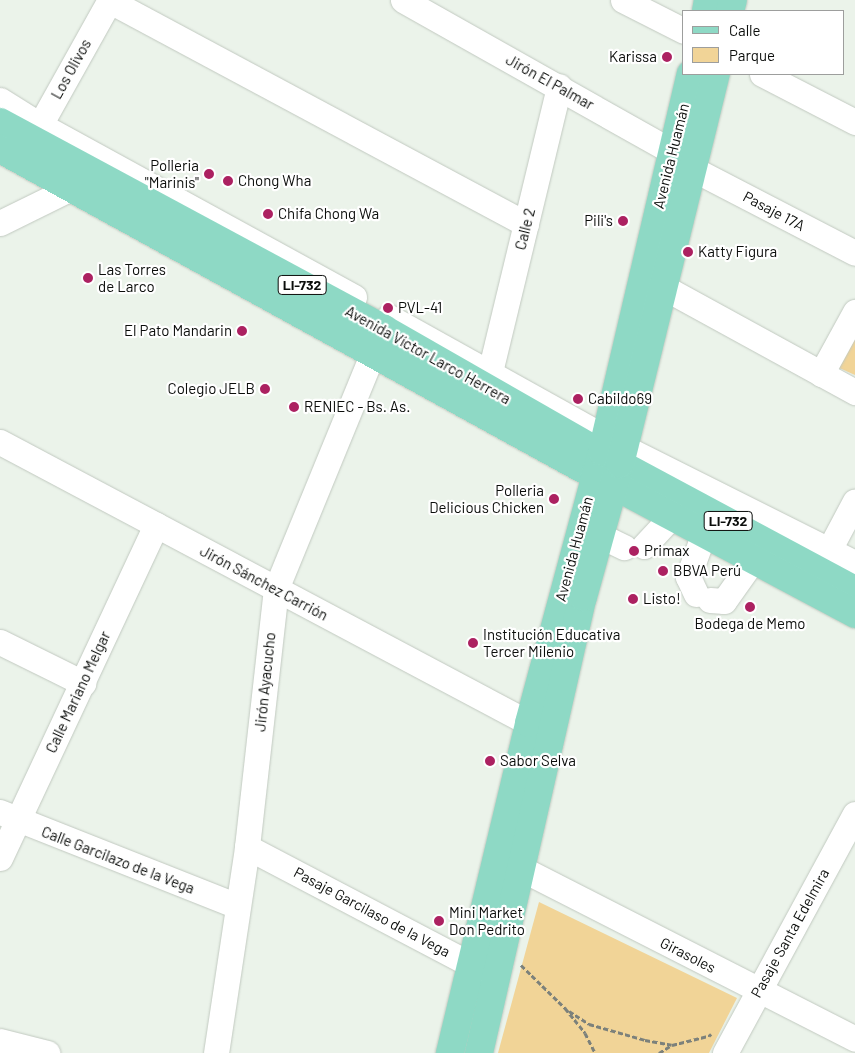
<!DOCTYPE html>
<html>
<head>
<meta charset="utf-8">
<style>
	body { margin:0 }
	#map { position:relative; width:855px; height:1053px; overflow:hidden; background:#ebf3ea; font-family:Barlow,sans-serif }
	div>[style] { position:absolute }
	.green>* { inset:0; background:#f1d497 }
	.path>* { height:3px; margin-top:-1.5px; transform-origin:0; background:repeating-linear-gradient(90deg,#7c817b 0 5px,transparent 0 7.5px) }
	.roads { filter:drop-shadow(0 0 1px #c1c9c0) drop-shadow(0 0 1px #c1c9c0) }
	.minor>* { height:25px; margin:-12.5px; padding:0 12.5px; transform-origin:12.5px; border-radius:12.5px; background:#fff }
	.major>* { height:28px; margin:-14px; padding:0 14px; transform-origin:14px; border-radius:14px; background:#8ed9c5 }
	.dots>* { width:14px; height:14px; translate:-50% -50%; box-sizing:border-box; border:2px solid #fff; border-radius:50% }
	span { translate:-50% -50%; white-space:nowrap; text-align:center; line-height:1.15; -webkit-text-stroke:4.5px #fff; paint-order:stroke }
	.shield-label span { padding:1px 4px; background:#fff; border:1px solid; border-radius:4px; -webkit-text-stroke-width:0 }
	.shield-label { font-size:14px; color:#0b0d0b; font-weight:700 }
	.poi-label { font-size:15px; color:#0b0d0b }
	.right { translate:-100% -50%; text-align:right }
	.left { translate:0 -50%; text-align:left }
	.street-label { font-size:15px; color:#0b0d0b }
	.legend { position:absolute; left:682px; top:10px; width:162px; height:65px; box-sizing:border-box; background:#fff; border:1px solid #9d9e9d; margin:0; padding:6px 9px; list-style:none; font-size:15px; color:#0b0d0b }
	.legend li { display:flex; align-items:center; gap:10px; height:25px }
	.legend b { width:25px; border:1px solid #9d9e9d }
</style>
</head>
<body>
<div id="map">
	<div class="green">
		<i style="clip-path:polygon(855px 331px,855px 375px,837px 367px)"></i>
		<i style="clip-path:polygon(539px 902px,737px 998px,709px 1053px,498px 1053px)"></i>
	</div>
	<div class="path">
		<i style="left:521px;top:965px;width:62px;rotate:44.3deg"></i>
		<i style="left:565px;top:1008px;width:32px;rotate:51deg"></i>
		<i style="left:585px;top:1033px;width:22px;rotate:63deg"></i>
		<i style="left:569px;top:1011px;width:24px;rotate:33deg"></i>
		<i style="left:589px;top:1024px;width:58px;rotate:15.9deg"></i>
		<i style="left:645px;top:1040px;width:27px;rotate:10deg"></i>
		<i style="left:659px;top:1053px;width:15px;rotate:-32deg"></i>
		<i style="left:672px;top:1045px;width:38px;rotate:-14deg"></i>
		<i style="left:709px;top:1036px;width:3px;rotate:-45deg"></i>
	</div>
	<div class="roads">
		<div class="minor">
			<i style="left:403px;top:0;width:308px;rotate:29.4deg"></i>
			<i style="left:671px;top:151px;width:28px;rotate:39deg"></i>
			<i style="left:693px;top:169px;width:182px;rotate:27.4deg"></i>
			<i style="left:623px;top:0;width:68px;rotate:26.9deg"></i>
			<i style="left:110px;top:1px;width:472px;rotate:28.2deg"></i>
			<i style="left:762px;top:74px;width:105px;rotate:27.3deg"></i>
			<i style="left:0;top:100px;width:47px;rotate:32deg"></i>
			<i style="left:40px;top:125px;width:358px;rotate:28.7deg"></i>
			<i style="left:35px;top:140px;width:16px;rotate:-72deg"></i>
			<i style="left:40px;top:125px;width:143px;rotate:-60.8deg"></i>
			<i style="left:0;top:223px;width:79px;rotate:-26.2deg"></i>
			<i style="left:71px;top:188px;width:16px;rotate:-63deg"></i>
			<i style="left:665px;top:288px;width:217px;rotate:28.7deg"></i>
			<i style="left:389px;top:317px;width:268px;rotate:29.1deg"></i>
			<i style="left:623px;top:447px;width:259px;rotate:26.6deg"></i>
			<i style="left:490px;top:372px;width:294px;rotate:-76.4deg"></i>
			<i style="left:821px;top:374px;width:71px;rotate:-61.3deg"></i>
			<i style="left:0;top:442px;width:599px;rotate:27.98deg"></i>
			<i style="left:529px;top:723px;width:18px"></i>
			<i style="left:599px;top:535px;width:28px;rotate:26deg"></i>
			<i style="left:644px;top:546px;width:41px;rotate:-47deg"></i>
			<i style="left:821px;top:565px;width:72px;rotate:-62deg"></i>
			<i style="left:696px;top:594px;width:19px;rotate:-115deg"></i>
			<i style="left:688px;top:577px;width:47px;rotate:-70deg"></i>
			<i style="left:710px;top:600px;width:14px;rotate:4deg"></i>
			<i style="left:724px;top:601px;width:50px;rotate:-54.7deg"></i>
			<i style="left:0;top:642px;width:93px;rotate:26.3deg"></i>
			<i style="left:0;top:812px;width:255px;rotate:21.6deg"></i>
			<i style="left:247px;top:847px;width:254px;rotate:27.7deg"></i>
			<i style="left:472px;top:965px;width:19px;rotate:16deg"></i>
			<i style="left:0;top:858px;width:368px;rotate:-64.9deg"></i>
			<i style="left:522px;top:869px;width:374px;rotate:27deg"></i>
			<i style="left:0;top:1041px;width:49px;rotate:14.3deg"></i>
			<i style="left:216px;top:1053px;width:208px;rotate:-81.4deg"></i>
			<i style="left:247px;top:847px;width:260px;rotate:-83.6deg"></i>
			<i style="left:276px;top:589px;width:274px;rotate:-67.7deg"></i>
			<i style="left:725px;top:1053px;width:272px;rotate:-61.5deg"></i>
		</div>
		<div class="major">
			<i style="left:706px;top:11px;width:11px;rotate:-80deg"></i>
			<i style="left:730px;top:11px;width:11px;rotate:-75deg"></i>
			<i style="left:0;top:122px;width:436px;rotate:28.3deg"></i>
			<i style="left:384px;top:329px;width:272px;rotate:29.8deg"></i>
			<i style="left:620px;top:464px;width:267px;rotate:28.2deg"></i>
			<i style="left:0;top:149px;width:678px;rotate:28.76deg"></i>
			<i style="left:594px;top:475px;width:296px;rotate:28deg"></i>
			<i style="left:450px;top:1053px;width:339px;rotate:-76.5deg"></i>
			<i style="left:529px;top:723px;width:281px;rotate:-74.9deg"></i>
			<i style="left:602px;top:452px;width:388px;rotate:-76.8deg"></i>
			<i style="left:479px;top:1053px;width:468px;rotate:-77.2deg"></i>
			<i style="left:583px;top:597px;width:138px;rotate:-74.5deg"></i>
			<i style="left:620px;top:464px;width:402px;rotate:-76.2deg"></i>
		</div>
	</div>
	<div class="dots">
		<i style="left:667px;top:57px;background:#ac2161"></i>
		<i style="left:209px;top:174px;background:#ac2161"></i>
		<i style="left:228px;top:181px;background:#ac2161"></i>
		<i style="left:268px;top:214px;background:#ac2161"></i>
		<i style="left:623px;top:221px;background:#ac2161"></i>
		<i style="left:688px;top:252px;background:#ac2161"></i>
		<i style="left:88px;top:278px;background:#ac2161"></i>
		<i style="left:388px;top:308px;background:#ac2161"></i>
		<i style="left:242px;top:331px;background:#ac2161"></i>
		<i style="left:265px;top:389px;background:#ac2161"></i>
		<i style="left:578px;top:399px;background:#ac2161"></i>
		<i style="left:294px;top:407px;background:#ac2161"></i>
		<i style="left:554px;top:499px;background:#ac2161"></i>
		<i style="left:634px;top:551px;background:#ac2161"></i>
		<i style="left:663px;top:571px;background:#ac2161"></i>
		<i style="left:633px;top:599px;background:#ac2161"></i>
		<i style="left:750px;top:607px;background:#ac2161"></i>
		<i style="left:473px;top:643px;background:#ac2161"></i>
		<i style="left:490px;top:761px;background:#ac2161"></i>
		<i style="left:439px;top:921px;background:#ac2161"></i>
	</div>
	<div class="shield-label">
		<span style="left:302px;top:285px">LI-732</span>
		<span style="left:728px;top:521px">LI-732</span>
	</div>
	<div class="poi-label">
		<span class="right" style="left:657px;top:57px">Karissa</span>
		<span class="right" style="left:199px;top:174px">Polleria<br>"Marinis"</span>
		<span class="left" style="left:238px;top:181px">Chong Wha</span>
		<span class="left" style="left:278px;top:214px">Chifa Chong Wa</span>
		<span class="right" style="left:613px;top:221px">Pili's</span>
		<span class="left" style="left:698px;top:252px">Katty Figura</span>
		<span class="left" style="left:98px;top:278px">Las Torres<br>de Larco</span>
		<span class="left" style="left:398px;top:308px">PVL-41</span>
		<span class="right" style="left:232px;top:331px">El Pato Mandarin</span>
		<span class="right" style="left:255px;top:389px">Colegio JELB</span>
		<span class="left" style="left:588px;top:399px">Cabildo69</span>
		<span class="left" style="left:304px;top:407px">RENIEC - Bs. As.</span>
		<span class="right" style="left:544px;top:499px">Polleria<br>Delicious Chicken</span>
		<span class="left" style="left:644px;top:551px">Primax</span>
		<span class="left" style="left:673px;top:571px">BBVA Perú</span>
		<span class="left" style="left:643px;top:599px">Listo!</span>
		<span style="left:750px;top:624px">Bodega de Memo</span>
		<span class="left" style="left:483px;top:643px">Institución Educativa<br>Tercer Milenio</span>
		<span class="left" style="left:500px;top:761px">Sabor Selva</span>
		<span class="left" style="left:449px;top:921px">Mini Market<br>Don Pedrito</span>
	</div>
	<div class="street-label">
		<span style="left:71px;top:69px;rotate:-61deg">Los Olivos</span>
		<span style="left:550px;top:82px;rotate:29deg">Jirón El Palmar</span>
		<span style="left:671px;top:156px;rotate:-76deg">Avenida Huamán</span>
		<span style="left:774px;top:211px;rotate:28deg">Pasaje 17A</span>
		<span style="left:525px;top:229px;rotate:-76deg">Calle 2</span>
		<span style="left:428px;top:355px;rotate:29deg">Avenida Víctor Larco Herrera</span>
		<span style="left:574px;top:549px;rotate:-75deg">Avenida Huamán</span>
		<span style="left:264px;top:583px;rotate:28deg">Jirón Sánchez Carrión</span>
		<span style="left:265px;top:682px;rotate:-84deg">Jirón Ayacucho</span>
		<span style="left:78px;top:692px;rotate:-65deg">Calle Mariano Melgar</span>
		<span style="left:118px;top:860px;rotate:21deg">Calle Garcilazo de la Vega</span>
		<span style="left:372px;top:912px;rotate:28deg">Pasaje Garcilaso de la Vega</span>
		<span style="left:790px;top:933px;rotate:-61deg">Pasaje Santa Edelmira</span>
		<span style="left:688px;top:955px;rotate:27deg">Girasoles</span>
	</div>
	<ul class="legend">
	<li><b style="height:6px;background:#8ed9c5"></b>Calle</li>
	<li><b style="height:14px;background:#f1d497"></b>Parque</li>
	</ul>
</div>
</body>
</html>
